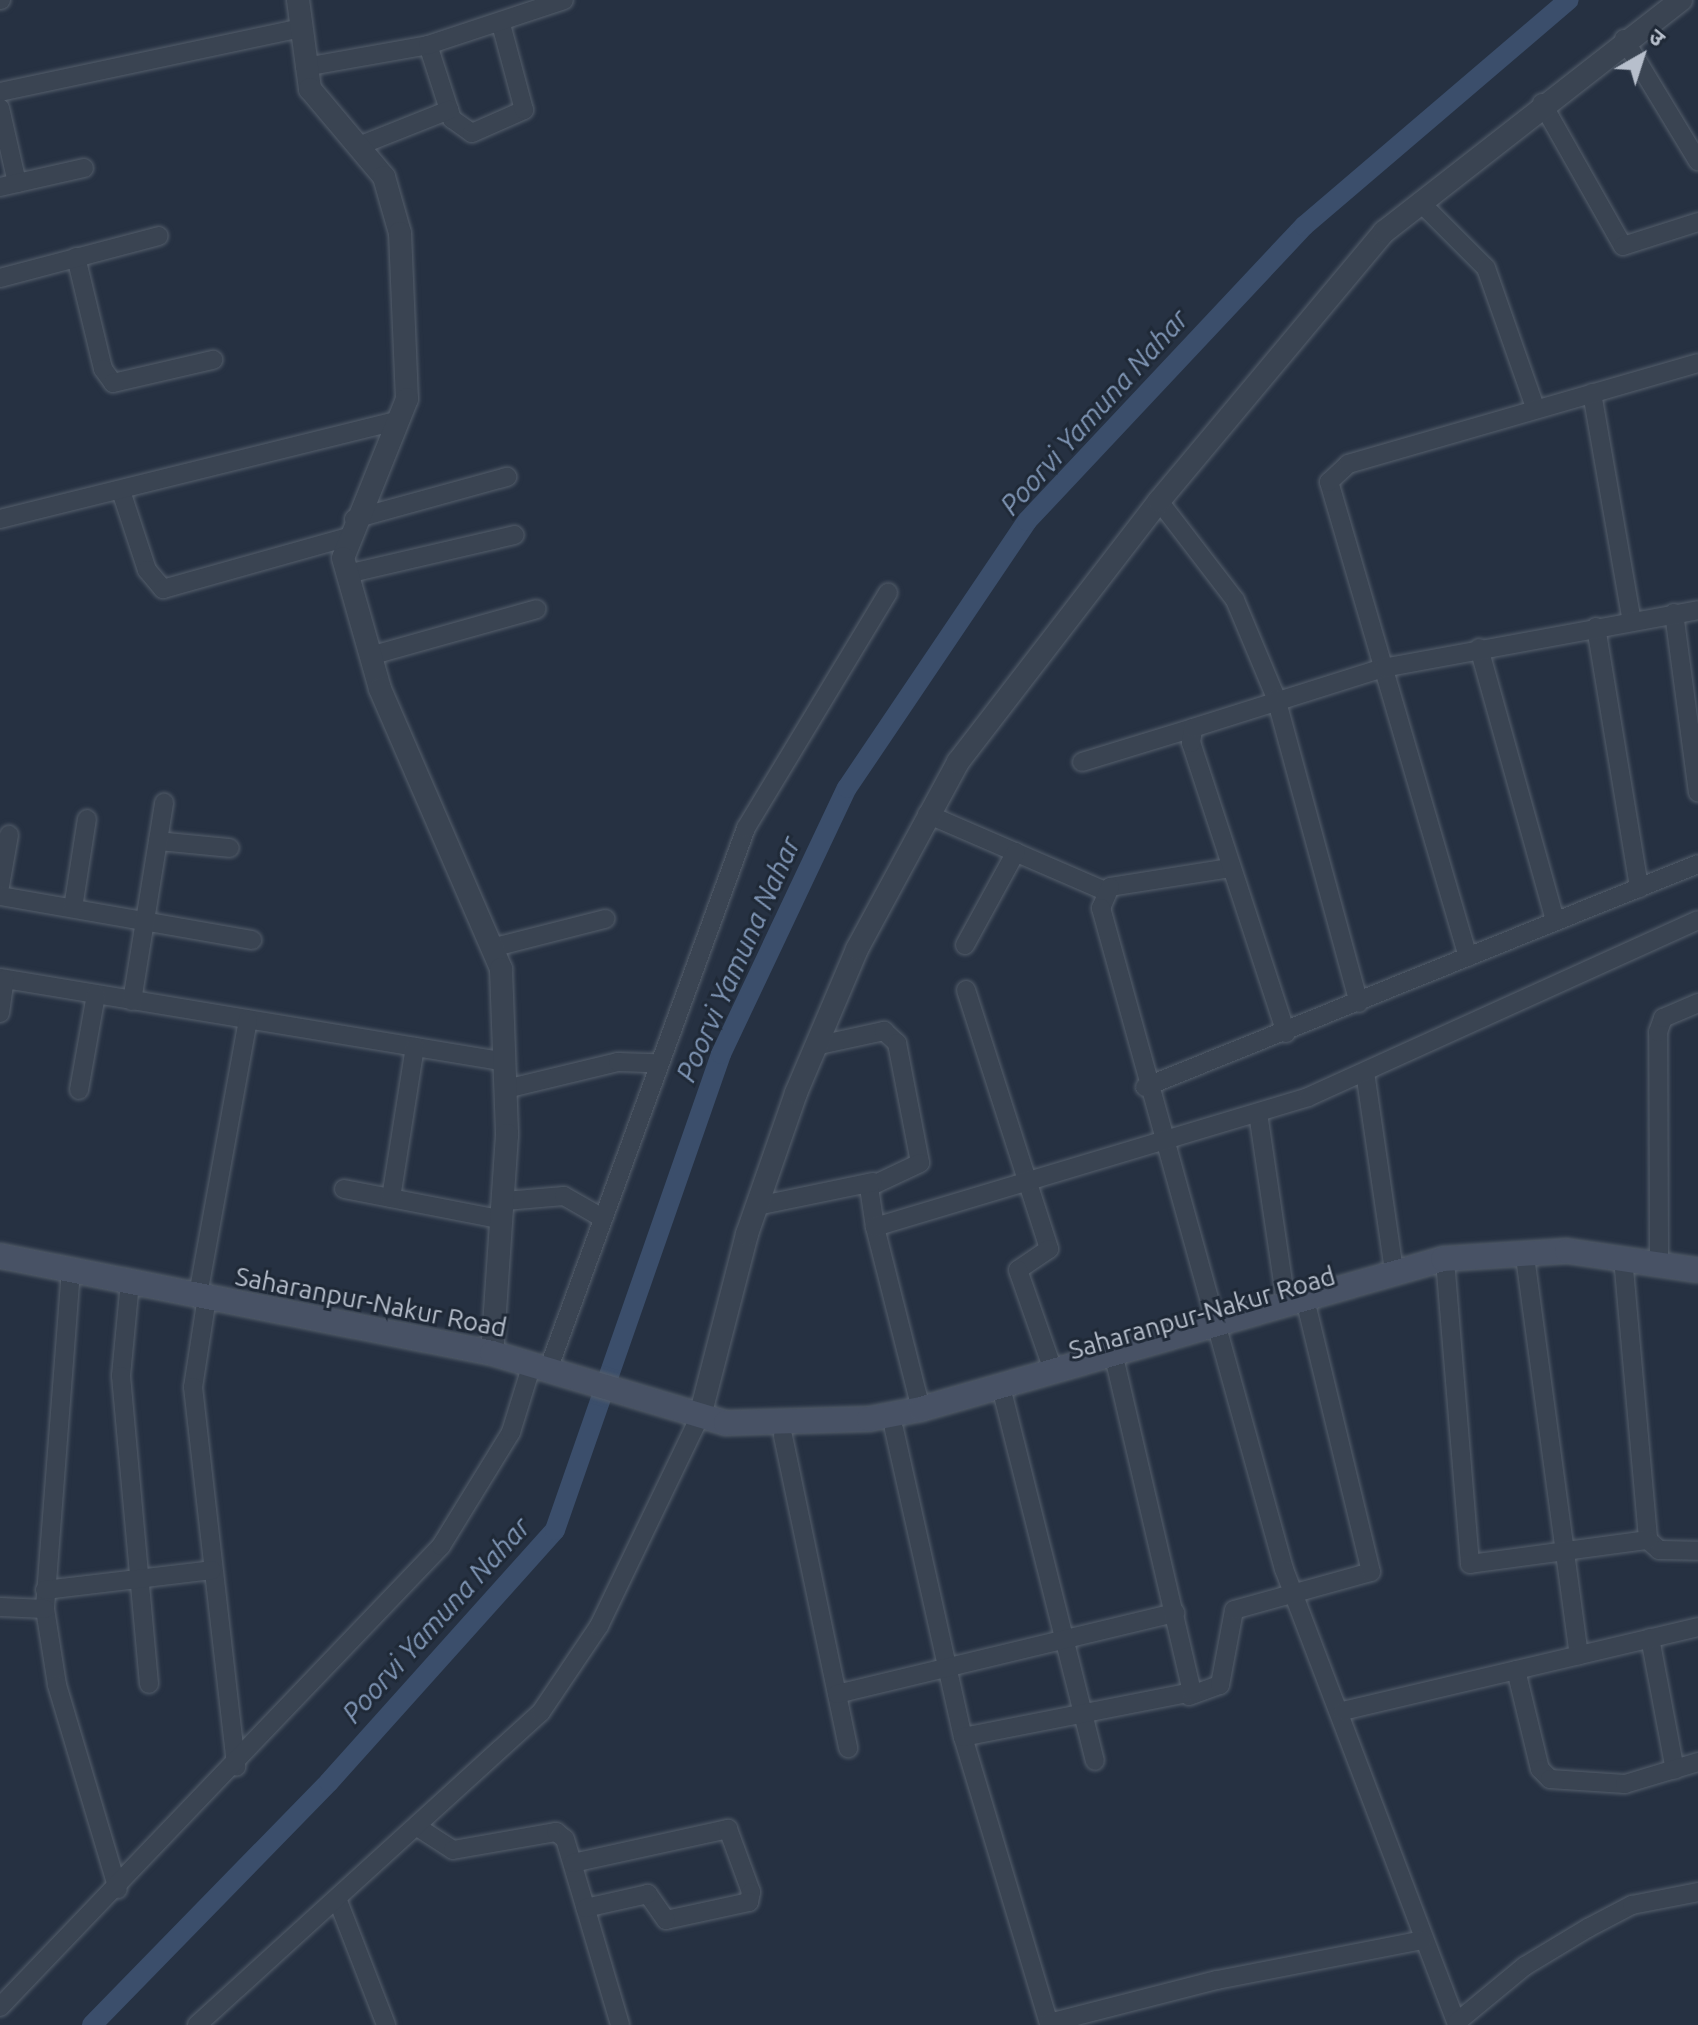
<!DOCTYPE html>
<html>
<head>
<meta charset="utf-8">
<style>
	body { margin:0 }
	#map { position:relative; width:1698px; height:2025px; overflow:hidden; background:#263142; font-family:Ubuntu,"Noto Sans Devanagari",sans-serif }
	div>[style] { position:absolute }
	.canal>* { height:20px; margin:-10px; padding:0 10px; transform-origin:10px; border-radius:10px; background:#3b4e6b }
	.roads { filter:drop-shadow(0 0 2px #555f6c) drop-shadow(0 0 2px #555f6c) }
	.minor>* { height:18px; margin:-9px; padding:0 9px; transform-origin:9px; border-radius:9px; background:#3a4452 }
	.tertiary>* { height:22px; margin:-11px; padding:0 11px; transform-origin:11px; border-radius:11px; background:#3a4452 }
	.secondary>* { height:24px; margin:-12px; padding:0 12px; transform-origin:12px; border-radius:12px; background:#485265 }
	span { translate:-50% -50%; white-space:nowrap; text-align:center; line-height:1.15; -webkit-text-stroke:6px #1f2937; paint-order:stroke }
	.street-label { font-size:26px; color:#b7bfcc }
	.water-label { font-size:28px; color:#7e94b3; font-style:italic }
	.north { position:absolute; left:1602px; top:16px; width:80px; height:80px; -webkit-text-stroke:6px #1f2937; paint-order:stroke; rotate:39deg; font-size:22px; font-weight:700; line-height:32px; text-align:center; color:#b7bfcc }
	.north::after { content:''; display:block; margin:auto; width:28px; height:36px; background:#b7bfcc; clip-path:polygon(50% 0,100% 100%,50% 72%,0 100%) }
</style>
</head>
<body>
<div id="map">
	<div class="canal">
		<i style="left:92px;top:2025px;width:339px;rotate:-45.7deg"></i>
		<i style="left:329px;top:1782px;width:338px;rotate:-48.1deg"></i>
		<i style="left:555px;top:1530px;width:504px;rotate:-70.77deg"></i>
		<i style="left:721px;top:1054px;width:294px;rotate:-64.7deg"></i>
		<i style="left:847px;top:788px;width:322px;rotate:-56deg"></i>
		<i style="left:1027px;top:521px;width:405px;rotate:-46.8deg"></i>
		<i style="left:1304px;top:226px;width:348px;rotate:-40.5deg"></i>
	</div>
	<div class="roads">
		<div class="minor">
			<i style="left:0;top:0;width:1px"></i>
			<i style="left:1624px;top:39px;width:143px;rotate:58.8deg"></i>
			<i style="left:428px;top:45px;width:78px;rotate:72deg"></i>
			<i style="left:452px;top:119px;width:24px;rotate:35deg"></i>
			<i style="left:472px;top:133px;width:57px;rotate:-23.9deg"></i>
			<i style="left:524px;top:110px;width:89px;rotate:-105deg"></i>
			<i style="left:305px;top:67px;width:125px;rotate:-10.1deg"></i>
			<i style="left:428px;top:45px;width:143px;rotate:-18.3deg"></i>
			<i style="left:0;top:92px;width:308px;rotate:-12deg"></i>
			<i style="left:1542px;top:103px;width:164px;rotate:60.5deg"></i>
			<i style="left:1623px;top:246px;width:79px;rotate:-17.7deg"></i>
			<i style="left:0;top:108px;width:77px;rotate:77.2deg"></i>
			<i style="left:361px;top:145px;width:95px;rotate:-21.7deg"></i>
			<i style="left:0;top:187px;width:86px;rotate:-12.7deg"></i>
			<i style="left:1420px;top:202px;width:93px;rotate:45deg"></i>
			<i style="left:1486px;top:268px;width:147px;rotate:70.6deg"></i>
			<i style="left:76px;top:257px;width:115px;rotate:76.4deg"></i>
			<i style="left:103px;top:369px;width:17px;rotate:54deg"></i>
			<i style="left:113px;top:383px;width:103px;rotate:-13deg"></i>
			<i style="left:0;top:278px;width:164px;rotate:-14.8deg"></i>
			<i style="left:1592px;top:393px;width:232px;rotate:80.1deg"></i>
			<i style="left:121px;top:491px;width:83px;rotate:71.8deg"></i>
			<i style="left:147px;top:570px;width:25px;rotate:50deg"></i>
			<i style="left:163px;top:589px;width:189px;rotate:-15.7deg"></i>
			<i style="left:1159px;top:501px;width:125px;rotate:52.5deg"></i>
			<i style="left:1235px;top:600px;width:106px;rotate:67.3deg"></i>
			<i style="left:1276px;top:698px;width:316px;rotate:74.8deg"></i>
			<i style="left:0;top:519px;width:412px;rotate:-13.9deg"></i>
			<i style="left:354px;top:519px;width:159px;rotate:-15.4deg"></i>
			<i style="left:347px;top:574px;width:172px;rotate:-13.1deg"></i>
			<i style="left:1674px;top:613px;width:181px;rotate:82.4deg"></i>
			<i style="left:1596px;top:627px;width:265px;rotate:80.6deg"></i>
			<i style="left:1479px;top:648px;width:282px;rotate:74.4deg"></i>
			<i style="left:370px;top:656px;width:173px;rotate:-15.7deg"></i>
			<i style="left:1082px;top:762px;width:116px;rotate:-17deg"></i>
			<i style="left:927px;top:814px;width:194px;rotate:23.4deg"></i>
			<i style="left:158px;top:841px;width:72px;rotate:5.6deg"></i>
			<i style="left:1230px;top:868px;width:121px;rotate:171deg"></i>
			<i style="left:1110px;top:887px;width:23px;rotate:113deg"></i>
			<i style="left:1101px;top:908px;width:686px;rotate:74.53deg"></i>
			<i style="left:1284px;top:1569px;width:488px;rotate:69.2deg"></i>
			<i style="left:0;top:886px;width:52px;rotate:-80deg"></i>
			<i style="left:0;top:896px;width:256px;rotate:9.9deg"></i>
			<i style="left:73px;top:908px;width:90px;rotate:-81.1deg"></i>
			<i style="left:965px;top:945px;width:106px;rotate:-61.3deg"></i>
			<i style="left:495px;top:947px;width:114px;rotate:-14.3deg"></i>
			<i style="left:1468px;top:957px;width:495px;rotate:-106.3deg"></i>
			<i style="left:1329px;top:482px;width:26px;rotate:-43deg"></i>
			<i style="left:1348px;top:464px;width:364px;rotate:-16.1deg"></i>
			<i style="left:0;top:978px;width:513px;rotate:9.43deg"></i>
			<i style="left:966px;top:990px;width:272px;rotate:72.2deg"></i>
			<i style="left:1049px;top:1249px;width:37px;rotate:146deg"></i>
			<i style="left:1018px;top:1270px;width:106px;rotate:70.7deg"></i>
			<i style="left:132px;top:1001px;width:201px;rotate:-80.8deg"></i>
			<i style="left:0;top:1013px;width:34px;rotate:-82deg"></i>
			<i style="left:1286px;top:1033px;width:305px;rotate:-108.1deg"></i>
			<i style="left:1191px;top:743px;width:15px;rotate:-82deg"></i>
			<i style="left:1193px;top:728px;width:199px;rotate:-17.5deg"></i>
			<i style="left:1383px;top:668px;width:320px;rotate:-10.4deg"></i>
			<i style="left:815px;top:1046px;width:71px;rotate:-12.3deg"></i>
			<i style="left:884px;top:1031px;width:18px;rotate:43deg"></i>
			<i style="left:897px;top:1043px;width:122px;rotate:79.1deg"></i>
			<i style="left:920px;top:1163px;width:56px;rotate:154.8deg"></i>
			<i style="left:869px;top:1187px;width:40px;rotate:81.5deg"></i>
			<i style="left:1365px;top:1072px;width:202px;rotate:81.7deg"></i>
			<i style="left:1145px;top:1087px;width:596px;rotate:-21.96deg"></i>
			<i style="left:506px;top:1089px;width:115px;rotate:-13.6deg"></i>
			<i style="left:618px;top:1062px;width:37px;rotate:2deg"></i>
			<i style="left:79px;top:1090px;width:97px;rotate:-79.9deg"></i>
			<i style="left:1258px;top:1113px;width:191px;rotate:81.6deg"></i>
			<i style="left:344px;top:1189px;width:162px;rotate:11deg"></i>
			<i style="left:391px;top:1198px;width:153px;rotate:-81deg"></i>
			<i style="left:505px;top:1201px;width:59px;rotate:-4.8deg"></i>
			<i style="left:564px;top:1196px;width:40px;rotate:29.7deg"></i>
			<i style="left:757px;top:1206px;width:118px;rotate:-11.7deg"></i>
			<i style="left:1659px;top:1262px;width:230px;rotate:-90.2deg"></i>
			<i style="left:1658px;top:1032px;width:15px;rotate:-70deg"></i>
			<i style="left:1663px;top:1018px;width:38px;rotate:-23deg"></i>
			<i style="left:1526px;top:1264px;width:395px;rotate:82.3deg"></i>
			<i style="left:1624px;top:1269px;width:272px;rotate:84.9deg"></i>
			<i style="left:1648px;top:1540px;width:15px;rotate:42deg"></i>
			<i style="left:1659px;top:1550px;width:39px;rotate:1deg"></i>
			<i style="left:71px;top:1270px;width:340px;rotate:94.4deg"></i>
			<i style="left:45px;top:1609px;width:77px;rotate:81deg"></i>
			<i style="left:57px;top:1685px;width:213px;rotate:73.4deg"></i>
			<i style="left:1446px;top:1272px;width:293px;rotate:85.3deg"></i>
			<i style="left:1470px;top:1564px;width:180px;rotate:-7.7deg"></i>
			<i style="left:130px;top:1282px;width:94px;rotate:95.5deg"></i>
			<i style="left:121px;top:1376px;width:309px;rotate:84.8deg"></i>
			<i style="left:198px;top:1295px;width:280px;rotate:-79.7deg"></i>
			<i style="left:207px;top:1297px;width:91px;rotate:98.8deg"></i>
			<i style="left:193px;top:1387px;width:382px;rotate:83.5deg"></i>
			<i style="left:548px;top:1370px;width:577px;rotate:-69.93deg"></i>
			<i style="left:746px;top:828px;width:275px;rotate:-58.9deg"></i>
			<i style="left:1004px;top:1399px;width:373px;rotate:75.9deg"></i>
			<i style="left:921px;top:1409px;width:188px;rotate:-104.2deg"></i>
			<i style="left:875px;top:1227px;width:452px;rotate:-16.7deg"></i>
			<i style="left:1308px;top:1097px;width:428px;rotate:-24.4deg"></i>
			<i style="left:894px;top:1429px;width:316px;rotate:77.4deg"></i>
			<i style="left:963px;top:1737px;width:299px;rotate:73.3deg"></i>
			<i style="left:1049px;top:2023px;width:173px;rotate:-14.4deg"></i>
			<i style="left:1217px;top:1980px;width:210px;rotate:-11deg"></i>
			<i style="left:783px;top:1436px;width:319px;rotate:78.2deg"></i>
			<i style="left:45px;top:1590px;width:168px;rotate:-6.8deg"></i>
			<i style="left:0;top:1607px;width:45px;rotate:2.5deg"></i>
			<i style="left:1650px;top:1638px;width:134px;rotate:79.3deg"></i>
			<i style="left:1516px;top:1670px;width:102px;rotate:76.4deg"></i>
			<i style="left:1540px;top:1769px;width:14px;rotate:45deg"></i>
			<i style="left:1550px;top:1779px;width:75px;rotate:3.8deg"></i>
			<i style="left:1625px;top:1784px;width:76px;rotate:-16.8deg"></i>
			<i style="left:837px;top:1694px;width:348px;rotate:-13.5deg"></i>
			<i style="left:1189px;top:1696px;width:33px;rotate:-20deg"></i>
			<i style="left:1220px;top:1685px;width:76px;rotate:-79.4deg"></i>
			<i style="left:1234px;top:1610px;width:142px;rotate:-15.5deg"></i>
			<i style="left:1371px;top:1572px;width:268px;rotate:-103.6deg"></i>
			<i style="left:1343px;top:1711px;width:365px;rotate:-13.3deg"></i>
			<i style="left:963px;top:1737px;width:233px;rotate:-11.1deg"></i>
			<i style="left:1192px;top:1692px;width:335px;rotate:-103.1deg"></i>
			<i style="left:419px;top:1828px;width:40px;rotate:32.9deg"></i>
			<i style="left:453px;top:1850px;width:105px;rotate:-9.9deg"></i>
			<i style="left:556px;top:1832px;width:11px;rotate:38deg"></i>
			<i style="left:565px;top:1839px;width:194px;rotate:73.5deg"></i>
			<i style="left:573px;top:1863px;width:159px;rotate:-12.4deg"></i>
			<i style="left:728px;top:1829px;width:67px;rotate:69.9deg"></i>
			<i style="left:751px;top:1892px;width:10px;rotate:101deg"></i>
			<i style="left:749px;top:1902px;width:85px;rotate:167.8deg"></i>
			<i style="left:666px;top:1920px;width:32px;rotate:-125deg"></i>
			<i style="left:648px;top:1894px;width:64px;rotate:167.3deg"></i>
			<i style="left:338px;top:1901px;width:133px;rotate:68.8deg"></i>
			<i style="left:0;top:2007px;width:638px;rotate:-46.27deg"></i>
			<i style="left:441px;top:1546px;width:134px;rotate:-58.4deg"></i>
			<i style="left:511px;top:1432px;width:71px;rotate:-72.8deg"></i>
			<i style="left:1457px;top:2022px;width:88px;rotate:-39.5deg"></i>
			<i style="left:1525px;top:1966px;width:74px;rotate:-31.1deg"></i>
			<i style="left:1588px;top:1928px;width:50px;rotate:-27.6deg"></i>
			<i style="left:1632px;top:1905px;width:67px;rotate:-11.1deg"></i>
			<i style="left:197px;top:2025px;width:465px;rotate:-42.3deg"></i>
			<i style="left:541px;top:1712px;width:104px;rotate:-56deg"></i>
			<i style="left:599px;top:1626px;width:233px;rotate:-64.3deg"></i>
		</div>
		<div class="tertiary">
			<i style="left:298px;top:0;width:90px;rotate:82.3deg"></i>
			<i style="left:310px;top:89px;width:115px;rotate:49.9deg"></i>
			<i style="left:384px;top:177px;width:58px;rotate:74.1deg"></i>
			<i style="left:400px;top:233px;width:166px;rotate:87.6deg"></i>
			<i style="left:407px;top:399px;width:171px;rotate:111.9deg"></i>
			<i style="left:343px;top:558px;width:136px;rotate:74.2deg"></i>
			<i style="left:380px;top:689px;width:305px;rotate:66.6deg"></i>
			<i style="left:501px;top:969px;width:166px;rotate:87.9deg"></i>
			<i style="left:507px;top:1135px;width:219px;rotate:93.9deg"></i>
			<i style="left:700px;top:1416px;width:188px;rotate:-75.5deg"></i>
			<i style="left:747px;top:1234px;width:149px;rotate:-70.8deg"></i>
			<i style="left:796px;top:1093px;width:156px;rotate:-67deg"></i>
			<i style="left:857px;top:949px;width:213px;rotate:-61.6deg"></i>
			<i style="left:958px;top:762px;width:329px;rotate:-52.4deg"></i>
			<i style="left:1159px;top:501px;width:351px;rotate:-50.1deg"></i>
			<i style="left:1384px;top:232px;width:377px;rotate:-38deg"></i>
		</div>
		<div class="secondary">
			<i style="left:0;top:1256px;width:501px;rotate:11.15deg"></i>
			<i style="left:492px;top:1353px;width:244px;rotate:16.7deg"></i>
			<i style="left:726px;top:1423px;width:143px;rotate:-1.6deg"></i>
			<i style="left:869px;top:1419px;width:53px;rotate:-10.9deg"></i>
			<i style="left:921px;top:1409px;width:543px;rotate:-16.03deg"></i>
			<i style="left:1443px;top:1259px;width:124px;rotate:-3.7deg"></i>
			<i style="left:1567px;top:1251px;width:132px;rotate:8.3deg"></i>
		</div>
	</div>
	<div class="street-label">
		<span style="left:371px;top:1302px;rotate:11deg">Saharanpur-Nakur Road</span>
		<span style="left:1202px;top:1313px;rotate:-16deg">Saharanpur-Nakur Road</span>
	</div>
	<div class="water-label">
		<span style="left:1094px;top:412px;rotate:-48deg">Poorvi Yamuna Nahar</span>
		<span style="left:738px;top:959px;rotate:-66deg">Poorvi Yamuna Nahar</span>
		<span style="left:436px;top:1620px;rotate:-48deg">Poorvi Yamuna Nahar</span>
	</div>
	<div class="north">उ</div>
</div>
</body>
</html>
